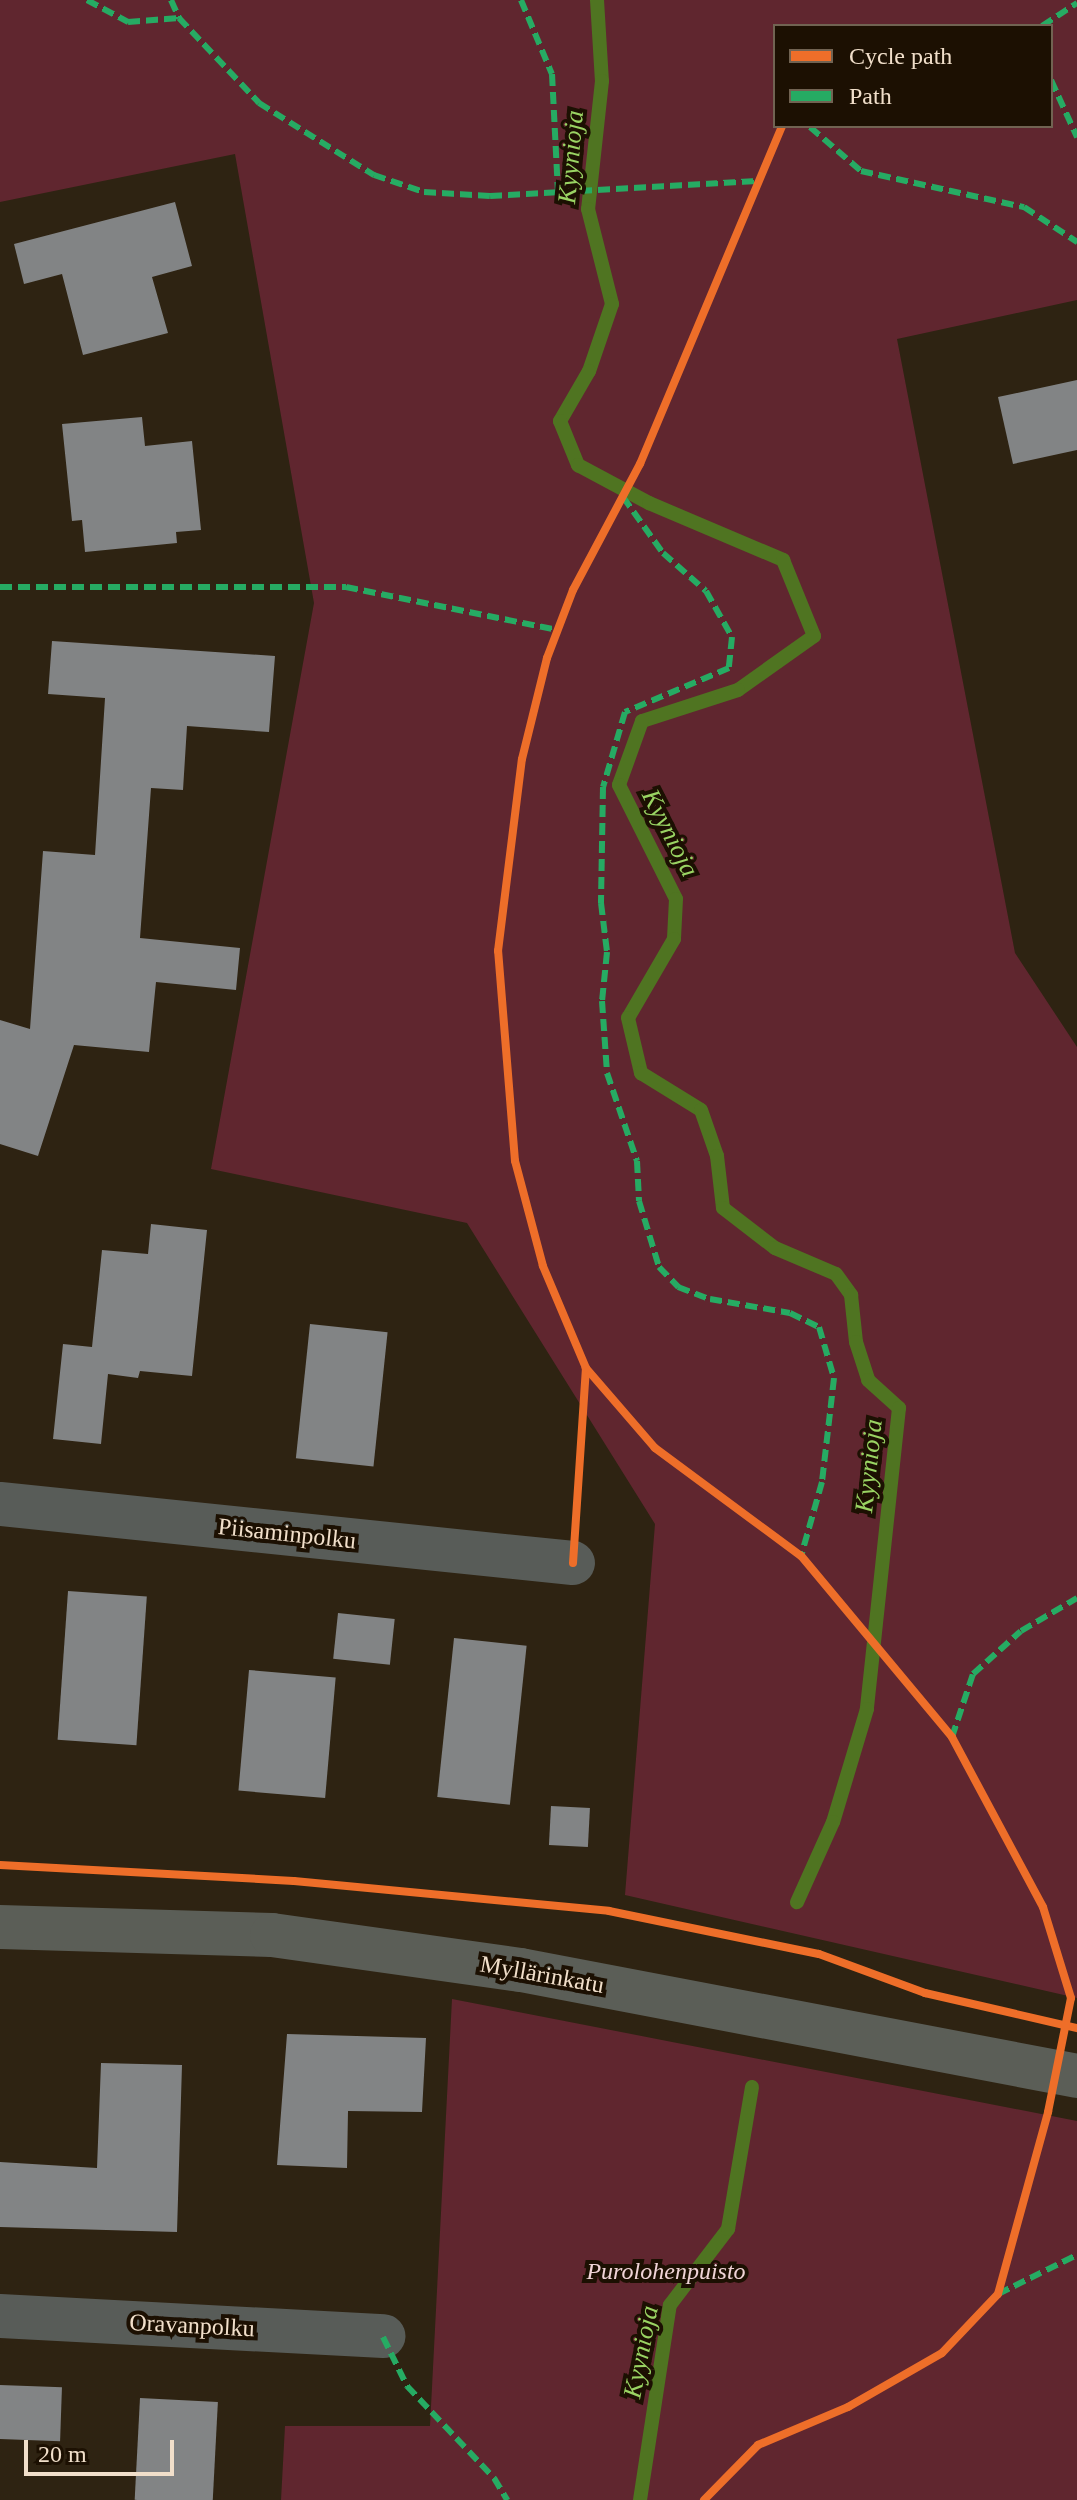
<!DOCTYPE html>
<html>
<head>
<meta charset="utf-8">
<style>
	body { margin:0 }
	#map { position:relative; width:1077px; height:2500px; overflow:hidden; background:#2e2312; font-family:"Times New Roman",serif }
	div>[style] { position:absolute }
	.green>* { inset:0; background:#60262f }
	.stream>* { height:14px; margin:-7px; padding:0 7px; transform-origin:7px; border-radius:7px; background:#4f7421 }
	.building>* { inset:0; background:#828485; transform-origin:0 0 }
	.street>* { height:44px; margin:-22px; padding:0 22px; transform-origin:22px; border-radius:22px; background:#585c58 }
	.secondary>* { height:44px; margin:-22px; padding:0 22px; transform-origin:22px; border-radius:22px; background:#5b5e57 }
	.quiet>* { height:6px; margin-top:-3px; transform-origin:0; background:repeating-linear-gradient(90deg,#26ab63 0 12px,transparent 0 18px) }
	.cycleway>* { height:8px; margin:-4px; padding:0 4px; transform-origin:4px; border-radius:4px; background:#ee6e29 }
	span { translate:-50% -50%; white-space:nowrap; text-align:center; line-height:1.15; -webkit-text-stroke:8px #1c1002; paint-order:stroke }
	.street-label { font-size:24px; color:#f1dfca }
	.park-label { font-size:24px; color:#f0d4d7; font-style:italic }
	.water-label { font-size:26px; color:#9ad463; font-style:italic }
	.legend { position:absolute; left:773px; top:24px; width:280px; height:104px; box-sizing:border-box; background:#1c1002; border:2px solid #716352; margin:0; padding:10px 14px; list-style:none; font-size:24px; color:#f1dfca }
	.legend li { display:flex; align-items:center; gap:16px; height:40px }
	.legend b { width:40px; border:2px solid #716352 }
	.scale { position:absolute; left:24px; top:2440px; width:150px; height:36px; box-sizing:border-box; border:4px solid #f1dfca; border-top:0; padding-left:10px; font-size:24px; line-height:28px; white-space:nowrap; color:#f1dfca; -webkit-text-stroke:6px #1c1002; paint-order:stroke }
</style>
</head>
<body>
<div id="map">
	<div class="green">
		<i style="clip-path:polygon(evenodd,0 0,1077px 0,1077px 300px,897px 339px,1015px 953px,1077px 1047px,1077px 1998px,625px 1895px,655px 1524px,467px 1223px,211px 1169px,314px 603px,235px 154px,0 202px,0 0,775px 26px,1051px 26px,1051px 126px,775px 126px,775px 26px)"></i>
		<i style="clip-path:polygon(452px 1999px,1077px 2121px,1077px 2500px,281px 2500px,285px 2426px,430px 2426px)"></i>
	</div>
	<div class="stream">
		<i style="left:597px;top:0;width:81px;rotate:86.5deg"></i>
		<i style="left:602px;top:81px;width:129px;rotate:96.2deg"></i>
		<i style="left:588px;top:209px;width:98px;rotate:75.8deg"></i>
		<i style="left:612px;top:304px;width:71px;rotate:108.9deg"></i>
		<i style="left:589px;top:371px;width:58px;rotate:120.1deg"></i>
		<i style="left:560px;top:421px;width:48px;rotate:67.8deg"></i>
		<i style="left:578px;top:465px;width:81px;rotate:28.2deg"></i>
		<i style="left:649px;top:503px;width:146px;rotate:23deg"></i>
		<i style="left:783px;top:560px;width:82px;rotate:67.8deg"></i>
		<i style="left:814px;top:636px;width:93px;rotate:144.6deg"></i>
		<i style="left:738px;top:690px;width:101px;rotate:162.1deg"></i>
		<i style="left:642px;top:721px;width:68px;rotate:109.8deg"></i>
		<i style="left:619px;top:785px;width:127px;rotate:63.4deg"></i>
		<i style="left:676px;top:899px;width:40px;rotate:92.9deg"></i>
		<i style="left:674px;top:939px;width:91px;rotate:120.2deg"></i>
		<i style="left:628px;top:1018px;width:57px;rotate:76.7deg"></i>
		<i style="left:641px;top:1073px;width:70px;rotate:31.7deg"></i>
		<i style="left:701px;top:1110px;width:49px;rotate:70.8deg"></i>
		<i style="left:717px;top:1156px;width:52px;rotate:83.4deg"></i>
		<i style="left:723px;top:1208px;width:66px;rotate:37.6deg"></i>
		<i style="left:775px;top:1248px;width:66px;rotate:23.1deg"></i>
		<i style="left:836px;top:1274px;width:26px;rotate:54deg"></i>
		<i style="left:851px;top:1295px;width:47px;rotate:83.9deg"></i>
		<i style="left:856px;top:1342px;width:40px;rotate:72deg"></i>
		<i style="left:868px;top:1380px;width:42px;rotate:42.1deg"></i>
		<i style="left:899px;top:1408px;width:303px;rotate:96.1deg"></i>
		<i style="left:867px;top:1709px;width:118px;rotate:106.7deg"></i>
		<i style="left:833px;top:1822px;width:88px;rotate:114.2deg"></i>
		<i style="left:640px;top:2500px;width:197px;rotate:-81.3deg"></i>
		<i style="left:670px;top:2305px;width:96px;rotate:-52.7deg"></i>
		<i style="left:728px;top:2229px;width:144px;rotate:-80.4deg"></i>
	</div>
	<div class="building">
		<i style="clip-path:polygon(175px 202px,192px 266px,152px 277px,168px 333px,83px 355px,62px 274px,24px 284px,14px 244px)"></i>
		<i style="clip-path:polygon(1077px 380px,1077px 450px,1013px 464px,998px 397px)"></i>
		<i style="clip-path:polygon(142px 417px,145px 446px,192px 441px,201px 530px,176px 532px,177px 543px,85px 552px,82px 520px,72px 521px,62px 424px)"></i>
		<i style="clip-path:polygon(52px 641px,275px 656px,269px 732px,187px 726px,183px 790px,151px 788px,140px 938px,240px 948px,236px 990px,156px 982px,149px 1052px,74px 1045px,38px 1156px,0 1144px,0 1020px,30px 1029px,43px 851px,95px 855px,105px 698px,48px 694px)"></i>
		<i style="clip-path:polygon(151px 1224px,207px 1230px,192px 1376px,140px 1371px,138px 1378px,108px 1374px,101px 1444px,53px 1439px,63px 1344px,92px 1347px,102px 1250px,148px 1254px)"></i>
		<i style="left:310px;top:1324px;width:78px;height:135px;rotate:6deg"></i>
		<i style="left:68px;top:1591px;width:79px;height:149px;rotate:4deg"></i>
		<i style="left:338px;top:1613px;width:57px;height:46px;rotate:6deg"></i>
		<i style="left:454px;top:1638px;width:73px;height:160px;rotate:6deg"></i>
		<i style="left:249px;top:1670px;width:87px;height:121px;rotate:5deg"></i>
		<i style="left:551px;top:1806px;width:39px;height:39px;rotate:3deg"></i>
		<i style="clip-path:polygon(287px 2034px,426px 2038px,422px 2112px,348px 2111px,347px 2168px,277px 2165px)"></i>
		<i style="clip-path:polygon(101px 2063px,182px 2065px,177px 2232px,0 2227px,0 2162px,97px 2168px)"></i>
		<i style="left:0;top:2385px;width:62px;height:54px;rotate:2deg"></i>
		<i style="left:140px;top:2398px;width:78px;height:102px;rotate:3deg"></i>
	</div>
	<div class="street">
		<i style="left:0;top:1504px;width:576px;rotate:5.88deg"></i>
		<i style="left:0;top:2316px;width:384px;rotate:3deg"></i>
	</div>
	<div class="secondary">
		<i style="left:0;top:1927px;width:272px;rotate:1.7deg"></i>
		<i style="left:272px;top:1935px;width:251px;rotate:8deg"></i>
		<i style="left:521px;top:1970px;width:566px;rotate:10.79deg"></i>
	</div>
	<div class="quiet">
		<i style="left:87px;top:0;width:47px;rotate:28.2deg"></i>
		<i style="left:128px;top:22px;width:51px;rotate:-4.5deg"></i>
		<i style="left:171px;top:0;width:20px;rotate:66deg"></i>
		<i style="left:179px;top:18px;width:117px;rotate:46.7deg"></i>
		<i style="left:259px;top:103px;width:136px;rotate:32.1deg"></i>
		<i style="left:374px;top:175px;width:53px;rotate:18.8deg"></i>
		<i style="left:424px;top:192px;width:66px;rotate:3.5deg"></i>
		<i style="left:490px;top:196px;width:267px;rotate:-3.2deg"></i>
		<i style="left:521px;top:0;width:80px;rotate:67.3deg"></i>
		<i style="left:552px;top:74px;width:118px;rotate:87.1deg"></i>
		<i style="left:1042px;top:26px;width:42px;rotate:-33.3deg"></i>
		<i style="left:1051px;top:80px;width:63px;rotate:65.5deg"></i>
		<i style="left:810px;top:127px;width:67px;rotate:40.8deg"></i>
		<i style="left:861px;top:171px;width:167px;rotate:12.5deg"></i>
		<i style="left:1024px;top:207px;width:64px;rotate:33.4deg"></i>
		<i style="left:623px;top:497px;width:69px;rotate:54.5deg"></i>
		<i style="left:663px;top:553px;width:57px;rotate:41.5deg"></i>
		<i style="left:706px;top:591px;width:53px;rotate:60.5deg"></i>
		<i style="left:732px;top:637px;width:31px;rotate:96deg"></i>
		<i style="left:729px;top:668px;width:113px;rotate:157.1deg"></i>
		<i style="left:625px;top:712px;width:78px;rotate:106.3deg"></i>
		<i style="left:603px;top:787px;width:116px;rotate:91deg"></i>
		<i style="left:601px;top:903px;width:49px;rotate:83deg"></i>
		<i style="left:607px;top:952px;width:49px;rotate:95.8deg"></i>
		<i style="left:602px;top:1001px;width:72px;rotate:86deg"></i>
		<i style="left:607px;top:1073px;width:93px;rotate:71.2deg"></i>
		<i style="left:637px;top:1161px;width:40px;rotate:87.1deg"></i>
		<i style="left:639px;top:1201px;width:69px;rotate:73.1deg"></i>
		<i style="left:659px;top:1267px;width:28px;rotate:46deg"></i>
		<i style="left:678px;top:1287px;width:34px;rotate:21deg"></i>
		<i style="left:710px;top:1299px;width:81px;rotate:9.9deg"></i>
		<i style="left:790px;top:1313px;width:32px;rotate:26deg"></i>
		<i style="left:819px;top:1327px;width:53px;rotate:73.6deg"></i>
		<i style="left:834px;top:1378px;width:105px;rotate:96.6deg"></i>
		<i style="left:822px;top:1482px;width:77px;rotate:105.8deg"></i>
		<i style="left:0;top:587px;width:346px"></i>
		<i style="left:346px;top:587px;width:216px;rotate:11.5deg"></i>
		<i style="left:952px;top:1737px;width:66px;rotate:-71.6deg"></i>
		<i style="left:973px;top:1674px;width:64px;rotate:-41.9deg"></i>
		<i style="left:1021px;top:1631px;width:65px;rotate:-30.5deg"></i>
		<i style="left:998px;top:2294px;width:88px;rotate:-26.3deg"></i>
		<i style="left:383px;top:2337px;width:55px;rotate:63.9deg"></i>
		<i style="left:407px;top:2386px;width:127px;rotate:46.6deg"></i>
		<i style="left:494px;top:2478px;width:26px;rotate:59deg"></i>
	</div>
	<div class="cycleway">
		<i style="left:573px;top:1563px;width:195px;rotate:-86.2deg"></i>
		<i style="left:0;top:1865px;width:294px;rotate:3.1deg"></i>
		<i style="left:294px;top:1881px;width:316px;rotate:5.4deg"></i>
		<i style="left:609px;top:1911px;width:214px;rotate:11.6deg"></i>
		<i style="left:819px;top:1954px;width:113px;rotate:20.2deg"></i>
		<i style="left:925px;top:1993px;width:156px;rotate:13deg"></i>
		<i style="left:704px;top:2500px;width:77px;rotate:-45.5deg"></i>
		<i style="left:758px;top:2445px;width:98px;rotate:-22.9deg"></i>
		<i style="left:848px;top:2407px;width:108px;rotate:-29.9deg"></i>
		<i style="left:942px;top:2353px;width:81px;rotate:-46.5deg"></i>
		<i style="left:998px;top:2294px;width:189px;rotate:-74.6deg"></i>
		<i style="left:1048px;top:2112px;width:116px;rotate:-78.6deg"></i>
		<i style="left:1071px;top:1998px;width:95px;rotate:-107.1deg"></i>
		<i style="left:1043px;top:1907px;width:193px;rotate:-118.2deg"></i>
		<i style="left:952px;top:1737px;width:236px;rotate:-129.8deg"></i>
		<i style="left:801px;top:1556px;width:182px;rotate:-143.5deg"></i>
		<i style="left:655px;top:1448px;width:106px;rotate:-130.8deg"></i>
		<i style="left:586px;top:1368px;width:111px;rotate:-112.9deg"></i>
		<i style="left:543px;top:1266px;width:109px;rotate:-104.9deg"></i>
		<i style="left:515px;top:1161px;width:211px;rotate:-94.6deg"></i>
		<i style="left:498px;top:951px;width:193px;rotate:-82.9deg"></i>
		<i style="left:522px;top:759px;width:104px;rotate:-76.1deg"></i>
		<i style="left:547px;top:658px;width:73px;rotate:-69.1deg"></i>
		<i style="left:573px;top:590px;width:143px;rotate:-62deg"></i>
		<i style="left:640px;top:464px;width:367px;rotate:-67.2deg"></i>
	</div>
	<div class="street-label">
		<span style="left:287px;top:1534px;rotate:6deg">Piisaminpolku</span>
		<span style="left:542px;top:1975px;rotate:10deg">Myllärinkatu</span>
		<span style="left:192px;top:2326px;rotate:3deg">Oravanpolku</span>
	</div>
	<div class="park-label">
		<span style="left:666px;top:2272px">Purolohenpuisto</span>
	</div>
	<div class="water-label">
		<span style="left:571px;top:157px;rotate:-85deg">Kyynioja</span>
		<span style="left:670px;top:833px;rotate:63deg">Kyynioja</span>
		<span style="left:869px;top:1466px;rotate:-84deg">Kyynioja</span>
		<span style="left:641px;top:2352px;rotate:-79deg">Kyynioja</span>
	</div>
	<ul class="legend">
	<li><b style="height:10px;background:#ee6e29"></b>Cycle path</li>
	<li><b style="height:10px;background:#26ab63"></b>Path</li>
	</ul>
	<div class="scale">20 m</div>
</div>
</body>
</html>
